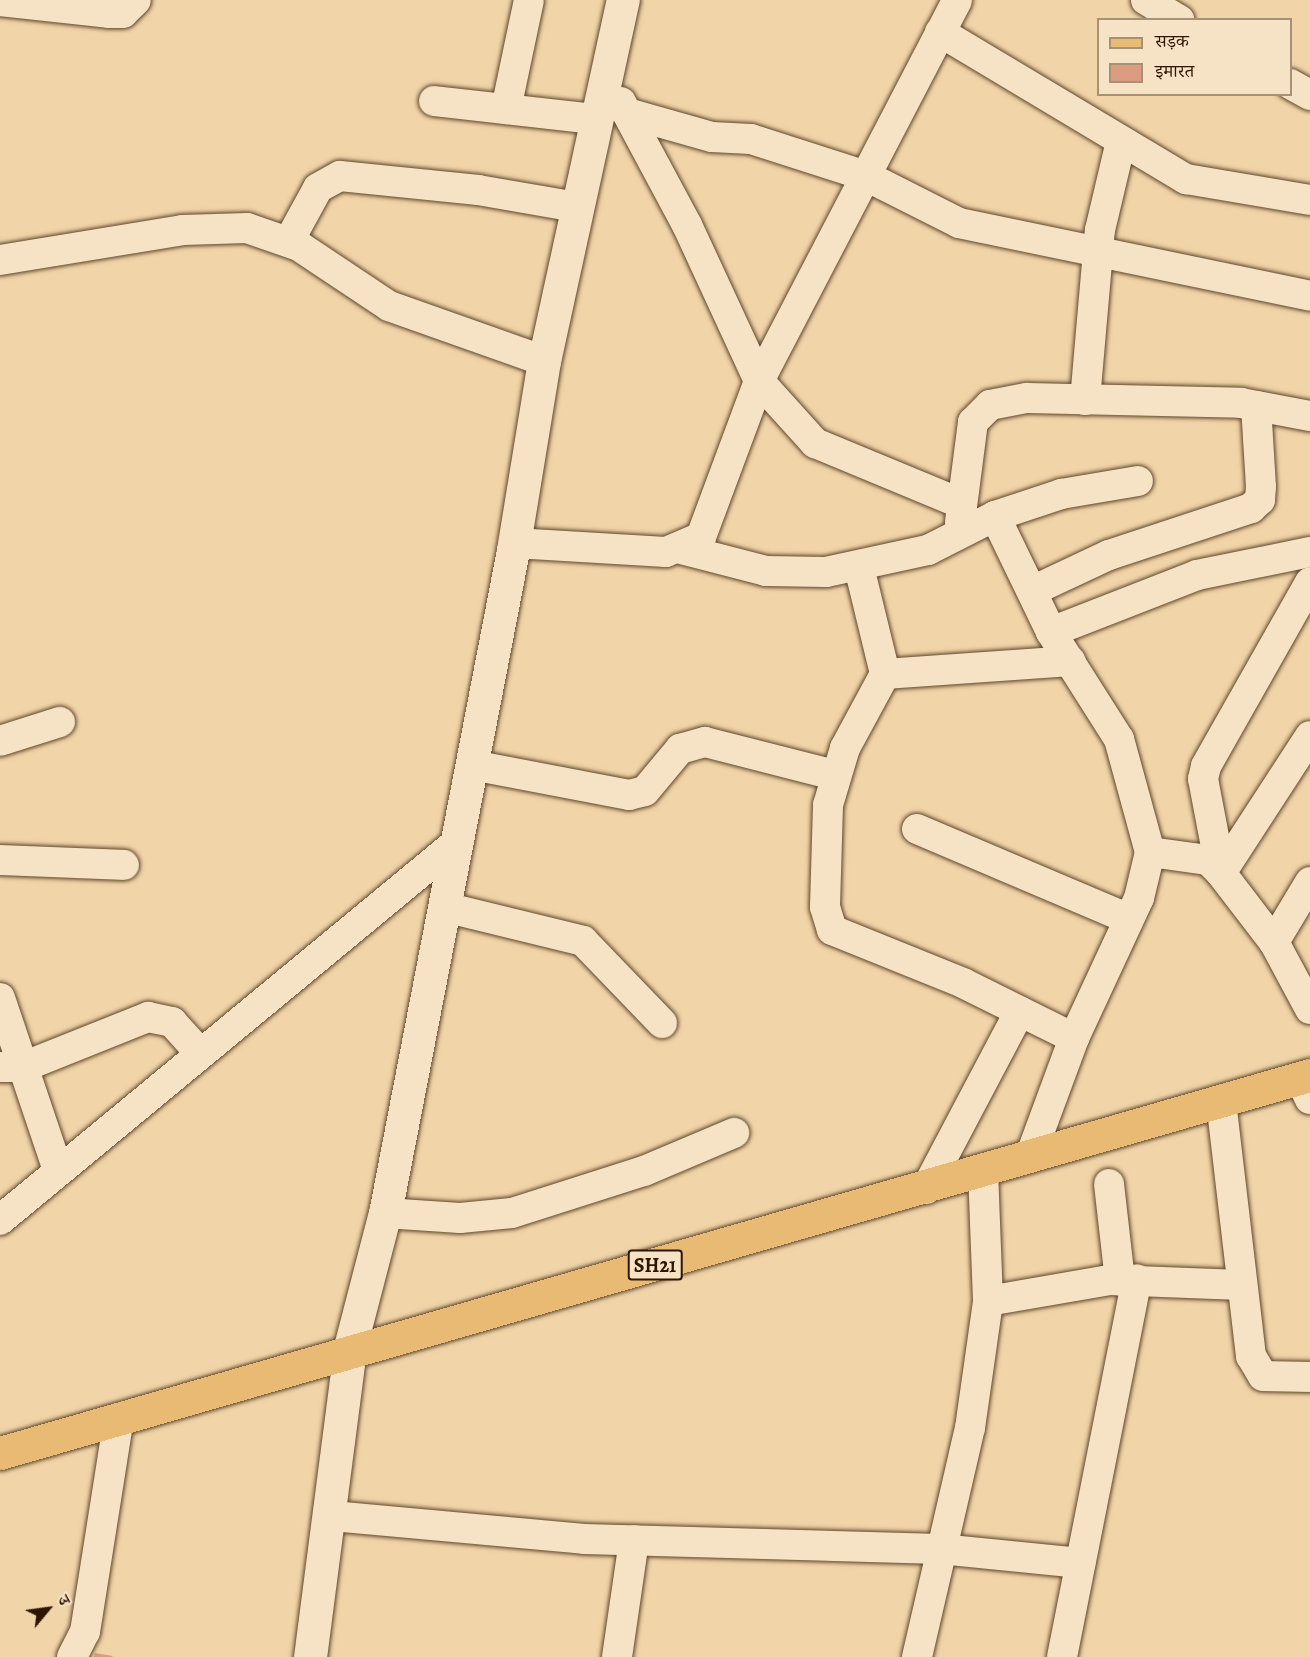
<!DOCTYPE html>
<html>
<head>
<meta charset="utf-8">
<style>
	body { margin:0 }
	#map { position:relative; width:1310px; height:1657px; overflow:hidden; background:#f1d4a8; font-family:Alegreya,"Noto Serif Devanagari",serif }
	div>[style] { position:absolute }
	.building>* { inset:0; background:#db9c82 }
	.roads { filter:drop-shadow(0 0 2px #5e462a) drop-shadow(0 0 2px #5e462a) }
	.street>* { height:30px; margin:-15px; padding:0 15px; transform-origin:15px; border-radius:15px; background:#f6e3c6 }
	.secondary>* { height:33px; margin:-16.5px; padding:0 16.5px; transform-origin:16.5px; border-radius:16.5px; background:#f6e3c6 }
	.primary>* { height:33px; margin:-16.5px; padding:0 16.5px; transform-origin:16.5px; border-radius:16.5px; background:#e8ba74 }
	span { translate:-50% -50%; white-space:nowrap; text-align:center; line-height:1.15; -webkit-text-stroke:4.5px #f6e3c6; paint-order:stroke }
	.shield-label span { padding:2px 4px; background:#f6e3c6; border:2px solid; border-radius:4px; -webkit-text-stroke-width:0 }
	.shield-label { font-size:20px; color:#2d1600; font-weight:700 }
	.legend { position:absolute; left:1097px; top:18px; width:195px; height:78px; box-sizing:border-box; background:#f6e3c6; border:2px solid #a69177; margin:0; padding:8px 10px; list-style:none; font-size:18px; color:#2d1600 }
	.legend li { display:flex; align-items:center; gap:12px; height:30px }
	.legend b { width:30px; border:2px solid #a69177 }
	.north { position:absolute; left:18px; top:1579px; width:60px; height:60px; -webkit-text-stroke:4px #f6e3c6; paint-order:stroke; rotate:61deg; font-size:16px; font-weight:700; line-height:24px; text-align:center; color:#2d1600 }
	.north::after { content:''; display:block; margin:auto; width:21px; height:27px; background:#2d1600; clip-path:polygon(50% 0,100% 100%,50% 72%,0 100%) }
</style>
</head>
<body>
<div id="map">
	<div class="building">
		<i style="clip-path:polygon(95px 1653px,113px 1656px,112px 1657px,94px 1657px)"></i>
	</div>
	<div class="roads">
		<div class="street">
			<i style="left:1146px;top:0;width:39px;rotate:31deg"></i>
			<i style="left:0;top:1px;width:109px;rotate:6.3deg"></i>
			<i style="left:108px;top:13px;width:15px"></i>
			<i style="left:123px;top:13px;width:18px;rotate:-45deg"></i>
			<i style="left:940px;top:32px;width:287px;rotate:30.9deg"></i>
			<i style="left:1186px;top:179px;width:126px;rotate:9.6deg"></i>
			<i style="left:1290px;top:84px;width:23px;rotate:29deg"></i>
			<i style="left:434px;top:101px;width:162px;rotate:6.4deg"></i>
			<i style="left:621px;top:102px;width:140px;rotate:61.8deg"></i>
			<i style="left:687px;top:225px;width:172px;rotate:65.2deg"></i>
			<i style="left:759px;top:381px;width:84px;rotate:47.9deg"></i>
			<i style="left:815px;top:443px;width:159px;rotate:22.5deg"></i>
			<i style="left:506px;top:109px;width:111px;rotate:-78.1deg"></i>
			<i style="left:627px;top:113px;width:88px;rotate:15.8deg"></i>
			<i style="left:712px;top:137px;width:39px;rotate:3deg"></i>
			<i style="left:751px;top:139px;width:121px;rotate:17.8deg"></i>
			<i style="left:866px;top:176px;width:104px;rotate:26.8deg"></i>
			<i style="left:959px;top:223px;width:359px;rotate:11.7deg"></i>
			<i style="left:289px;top:241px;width:60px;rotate:-61.3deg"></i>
			<i style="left:318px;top:188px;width:25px;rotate:-29deg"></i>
			<i style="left:340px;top:176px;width:139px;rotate:5.8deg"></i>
			<i style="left:478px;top:190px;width:99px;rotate:9.8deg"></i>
			<i style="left:0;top:260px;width:185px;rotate:-9.3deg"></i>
			<i style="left:183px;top:230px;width:64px;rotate:-1.8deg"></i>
			<i style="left:247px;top:228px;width:55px;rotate:19.1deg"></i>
			<i style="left:299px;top:246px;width:108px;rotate:33.7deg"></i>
			<i style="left:389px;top:306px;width:164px;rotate:19.5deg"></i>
			<i style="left:1085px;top:400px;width:171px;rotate:-85deg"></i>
			<i style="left:1100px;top:230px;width:91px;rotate:-76.7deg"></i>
			<i style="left:995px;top:516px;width:129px;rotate:64.2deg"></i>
			<i style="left:1051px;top:632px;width:127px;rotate:57.6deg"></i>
			<i style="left:1119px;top:739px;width:117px;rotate:74.7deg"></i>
			<i style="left:1150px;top:852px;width:47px;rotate:103.4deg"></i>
			<i style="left:1139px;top:898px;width:154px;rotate:114.9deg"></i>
			<i style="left:1074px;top:1038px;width:127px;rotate:110.3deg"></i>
			<i style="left:960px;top:522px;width:101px;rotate:-82.6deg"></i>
			<i style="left:973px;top:422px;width:24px;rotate:-45deg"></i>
			<i style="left:990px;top:405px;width:38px;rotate:-11deg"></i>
			<i style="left:1027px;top:398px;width:214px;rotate:1.3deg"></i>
			<i style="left:1241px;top:403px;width:70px;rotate:10.7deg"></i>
			<i style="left:514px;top:543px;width:152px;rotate:3.4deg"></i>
			<i style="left:666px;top:552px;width:38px;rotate:-23deg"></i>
			<i style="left:701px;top:537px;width:166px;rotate:-69.6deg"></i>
			<i style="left:759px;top:381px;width:429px;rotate:-62.5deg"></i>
			<i style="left:681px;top:549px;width:88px;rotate:14.5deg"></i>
			<i style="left:766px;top:571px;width:60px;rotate:1deg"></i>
			<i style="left:826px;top:572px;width:104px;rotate:-12.2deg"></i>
			<i style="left:928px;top:550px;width:75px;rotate:-26.9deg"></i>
			<i style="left:995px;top:516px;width:70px;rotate:-18.4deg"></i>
			<i style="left:1061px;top:494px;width:78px;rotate:-9.6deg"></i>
			<i style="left:859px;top:567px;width:110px;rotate:76.3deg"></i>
			<i style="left:885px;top:674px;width:84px;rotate:118.4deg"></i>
			<i style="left:845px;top:748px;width:59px;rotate:106.6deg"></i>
			<i style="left:828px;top:805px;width:102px;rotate:91.7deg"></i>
			<i style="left:825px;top:907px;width:24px;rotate:73deg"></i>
			<i style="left:832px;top:930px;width:141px;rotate:22deg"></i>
			<i style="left:963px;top:983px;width:124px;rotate:26.4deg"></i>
			<i style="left:1032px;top:591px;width:85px;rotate:-25.1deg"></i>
			<i style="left:1109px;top:555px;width:150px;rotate:-18.3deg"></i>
			<i style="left:1251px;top:508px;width:12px;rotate:-42deg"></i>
			<i style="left:1260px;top:500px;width:13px;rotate:-86deg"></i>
			<i style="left:1261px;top:487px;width:81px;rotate:-93.5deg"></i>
			<i style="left:1051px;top:632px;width:157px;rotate:-21.3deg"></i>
			<i style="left:1197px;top:575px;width:115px;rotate:-11.5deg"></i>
			<i style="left:885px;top:674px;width:186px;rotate:-4deg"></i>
			<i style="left:0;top:741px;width:63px;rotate:-17.6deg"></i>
			<i style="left:472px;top:765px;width:160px;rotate:10.8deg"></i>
			<i style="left:629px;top:795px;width:16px;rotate:-14deg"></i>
			<i style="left:645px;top:791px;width:55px;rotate:-50.2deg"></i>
			<i style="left:680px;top:749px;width:26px;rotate:-16deg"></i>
			<i style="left:705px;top:742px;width:133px;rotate:14.3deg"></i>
			<i style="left:917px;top:829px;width:230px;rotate:23deg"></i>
			<i style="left:1150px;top:852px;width:59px;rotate:7.9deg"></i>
			<i style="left:1208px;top:860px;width:18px;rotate:45deg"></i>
			<i style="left:1221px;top:873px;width:87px;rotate:52.5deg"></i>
			<i style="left:1274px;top:942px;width:76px;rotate:61.8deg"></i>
			<i style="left:0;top:860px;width:124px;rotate:2.3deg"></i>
			<i style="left:1221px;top:873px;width:96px;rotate:-100.8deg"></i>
			<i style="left:1203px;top:779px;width:13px;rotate:-77deg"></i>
			<i style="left:1206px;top:766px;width:211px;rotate:-60.5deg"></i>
			<i style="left:1221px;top:873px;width:163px;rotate:-57deg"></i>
			<i style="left:444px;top:907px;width:143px;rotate:13.7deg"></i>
			<i style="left:583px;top:941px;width:114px;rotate:46.1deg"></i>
			<i style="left:1274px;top:942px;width:70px;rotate:-59deg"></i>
			<i style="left:0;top:998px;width:182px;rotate:71.4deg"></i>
			<i style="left:0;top:1067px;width:23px"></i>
			<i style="left:23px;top:1067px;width:135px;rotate:-21.8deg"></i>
			<i style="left:148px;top:1017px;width:25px;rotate:12deg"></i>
			<i style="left:172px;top:1022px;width:42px;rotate:47.9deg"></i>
			<i style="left:1300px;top:1078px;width:23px;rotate:65deg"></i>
			<i style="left:1221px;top:1101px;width:257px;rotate:83.3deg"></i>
			<i style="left:1251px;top:1356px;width:23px;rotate:59deg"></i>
			<i style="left:1263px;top:1376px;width:47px;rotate:1.2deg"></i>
			<i style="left:1109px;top:1184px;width:97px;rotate:83.5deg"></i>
			<i style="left:926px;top:1189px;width:201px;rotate:-62.2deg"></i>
			<i style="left:385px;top:1213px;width:75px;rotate:3.8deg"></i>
			<i style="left:460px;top:1218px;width:52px;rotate:-5.5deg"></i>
			<i style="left:512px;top:1213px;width:139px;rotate:-17.7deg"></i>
			<i style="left:644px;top:1171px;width:98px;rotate:-22.9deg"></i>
			<i style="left:0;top:1220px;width:592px;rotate:-39.58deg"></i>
			<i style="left:988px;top:1301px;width:124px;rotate:-9.8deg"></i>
			<i style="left:1110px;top:1280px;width:131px;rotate:2.2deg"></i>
			<i style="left:332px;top:1516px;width:253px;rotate:5.2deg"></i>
			<i style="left:584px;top:1539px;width:356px;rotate:1.6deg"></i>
			<i style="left:940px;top:1549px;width:141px;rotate:5.7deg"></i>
			<i style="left:72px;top:1657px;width:28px;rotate:-63deg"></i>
			<i style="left:85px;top:1632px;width:217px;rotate:-81deg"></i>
			<i style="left:617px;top:1657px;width:118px;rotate:-81.7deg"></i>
			<i style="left:917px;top:1657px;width:235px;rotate:-77deg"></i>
			<i style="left:970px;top:1428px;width:128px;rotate:-81.9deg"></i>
			<i style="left:988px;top:1301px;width:129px;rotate:-92.2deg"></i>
			<i style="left:1062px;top:1657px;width:385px;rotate:-78.8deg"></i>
		</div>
		<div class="secondary">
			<i style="left:310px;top:1657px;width:313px;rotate:-82.6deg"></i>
			<i style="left:350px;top:1347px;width:138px;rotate:-75.4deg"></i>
			<i style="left:385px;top:1213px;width:675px;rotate:-79.07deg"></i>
			<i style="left:513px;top:550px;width:192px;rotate:-80.7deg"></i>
			<i style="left:544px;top:361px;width:370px;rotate:-77.7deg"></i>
		</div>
		<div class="primary">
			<i style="left:0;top:1453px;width:1363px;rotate:-16.1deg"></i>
		</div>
	</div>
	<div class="shield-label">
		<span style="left:655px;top:1265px">SH21</span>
	</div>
	<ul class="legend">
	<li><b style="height:8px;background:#e8ba74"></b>सड़क</li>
	<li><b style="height:16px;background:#db9c82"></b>इमारत</li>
	</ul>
	<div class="north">उ</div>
</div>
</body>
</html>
